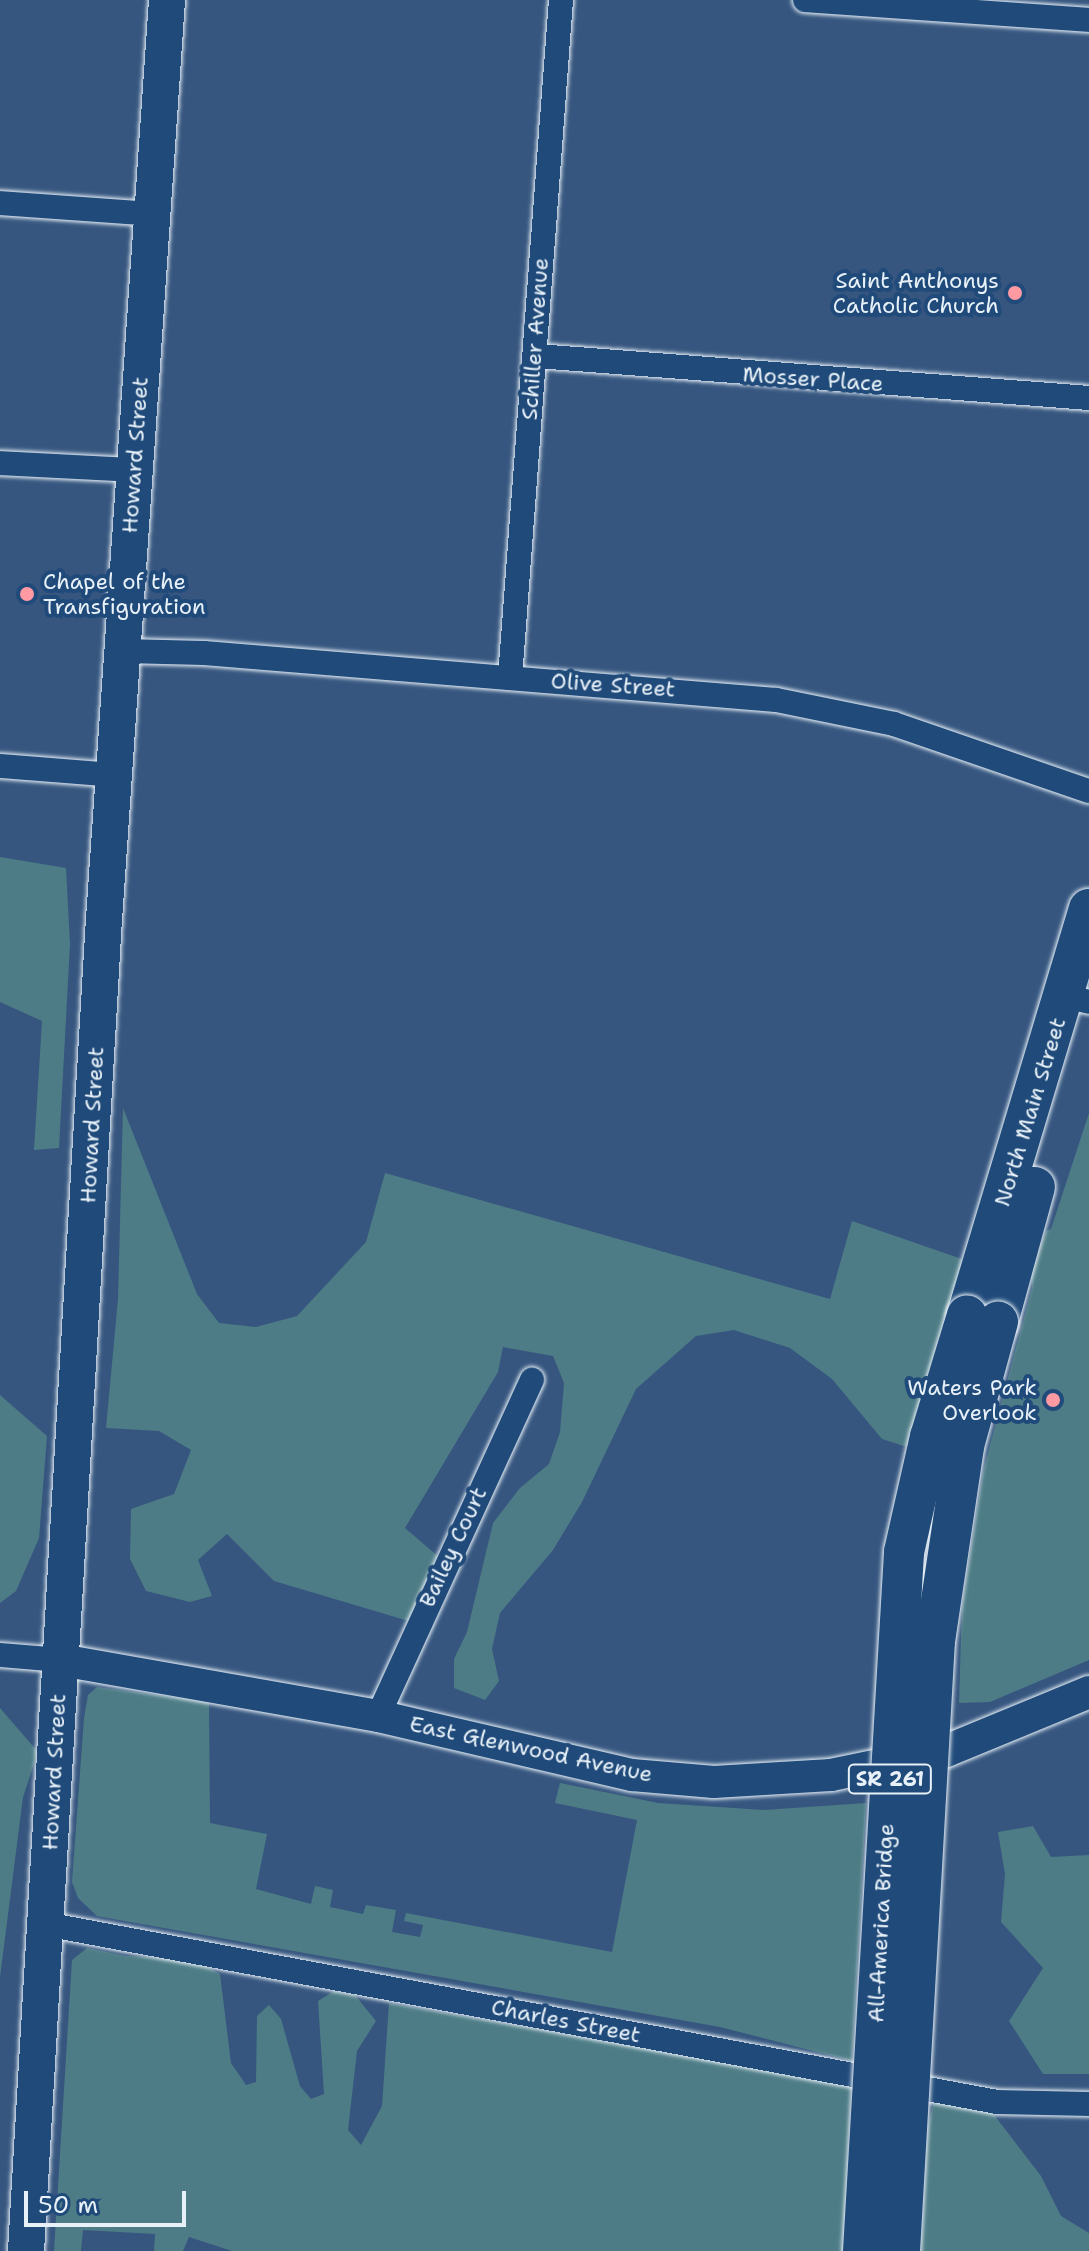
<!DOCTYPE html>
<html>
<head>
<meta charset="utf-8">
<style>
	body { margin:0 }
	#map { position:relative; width:1089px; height:2251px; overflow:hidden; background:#36567f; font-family:"Shantell Sans",sans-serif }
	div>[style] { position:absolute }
	.green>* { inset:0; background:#4d7c86 }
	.roads { filter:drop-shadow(0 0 2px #e8f1f8) drop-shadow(0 0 2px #e8f1f8) }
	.minor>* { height:24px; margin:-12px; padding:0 12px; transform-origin:12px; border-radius:12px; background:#1f4a7a }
	.tertiary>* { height:32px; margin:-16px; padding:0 16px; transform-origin:16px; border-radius:16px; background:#1f4a7a }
	.secondary>* { height:36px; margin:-18px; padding:0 18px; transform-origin:18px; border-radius:18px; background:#1f4a7a }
	.primary>* { height:40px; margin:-20px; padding:0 20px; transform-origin:20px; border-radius:20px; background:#1f4a7a }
	.bridges { filter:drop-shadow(0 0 2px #e8f1f8) drop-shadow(0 0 2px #e8f1f8) }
	.primary-bridge>* { height:40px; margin:-20px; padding:0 20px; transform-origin:20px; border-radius:20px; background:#1f4a7a }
	.dots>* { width:22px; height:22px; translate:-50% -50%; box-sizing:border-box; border:4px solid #1f4a7a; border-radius:50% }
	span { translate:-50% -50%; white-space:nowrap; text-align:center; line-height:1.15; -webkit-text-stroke:8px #1f4a7a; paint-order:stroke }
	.shield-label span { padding:2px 6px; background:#1f4a7a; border:2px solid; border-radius:6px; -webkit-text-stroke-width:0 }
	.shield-label { font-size:20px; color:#e8f1f8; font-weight:700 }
	.poi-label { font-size:22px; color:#e8f1f8 }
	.right { translate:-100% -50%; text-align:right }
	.left { translate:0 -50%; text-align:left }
	.street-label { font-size:22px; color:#e8f1f8 }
	.scale { position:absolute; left:24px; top:2191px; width:162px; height:36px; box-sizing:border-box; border:4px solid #e8f1f8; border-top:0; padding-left:10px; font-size:24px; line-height:28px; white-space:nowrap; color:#e8f1f8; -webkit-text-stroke:6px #1f4a7a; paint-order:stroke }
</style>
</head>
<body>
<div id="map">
	<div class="green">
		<i style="clip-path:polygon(0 857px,66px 868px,70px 944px,59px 1148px,34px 1150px,42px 1021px,0 1002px)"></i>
		<i style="clip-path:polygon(123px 1108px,197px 1294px,219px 1323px,256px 1327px,297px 1316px,366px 1242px,385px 1173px,830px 1299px,852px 1221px,982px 1266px,926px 1453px,882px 1439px,832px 1379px,790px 1348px,734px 1330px,696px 1336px,636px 1389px,582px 1502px,553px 1550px,500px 1613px,492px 1649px,499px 1681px,485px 1700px,454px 1688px,454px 1659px,467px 1632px,493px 1523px,520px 1488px,549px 1464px,560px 1432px,564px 1383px,553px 1356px,503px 1347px,498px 1372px,405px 1528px,440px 1558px,412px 1622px,274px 1581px,227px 1534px,198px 1560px,212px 1596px,190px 1602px,146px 1591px,130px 1559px,131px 1509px,174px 1494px,191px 1450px,159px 1431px,106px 1428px,118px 1299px)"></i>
		<i style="clip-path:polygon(1089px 1113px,1089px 1660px,990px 1702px,959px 1703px,962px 1606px,983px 1472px,1032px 1288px,1031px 1270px,1046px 1231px,1051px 1229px)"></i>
		<i style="clip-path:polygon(0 1395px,47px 1436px,39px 1538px,16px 1591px,0 1603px)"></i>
		<i style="clip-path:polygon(97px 1687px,209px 1702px,210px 1823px,267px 1834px,256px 1889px,311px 1904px,315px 1886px,333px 1890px,330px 1907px,363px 1914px,366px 1905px,396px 1910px,392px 1932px,420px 1937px,423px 1925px,404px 1921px,406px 1913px,612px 1952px,637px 1820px,555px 1803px,560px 1783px,658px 1803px,764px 1810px,866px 1803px,852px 2061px,720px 2027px,97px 1916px,78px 1898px,72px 1882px,84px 1718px,88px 1695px)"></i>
		<i style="clip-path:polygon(0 1708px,38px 1752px,23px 1797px,0 1977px)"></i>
		<i style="clip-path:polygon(1033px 1826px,1051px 1857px,1089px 1855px,1089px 2074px,1043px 2074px,1009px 2021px,1043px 1968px,1001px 1922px,1005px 1874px,998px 1832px)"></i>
		<i style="clip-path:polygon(87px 1948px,126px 1956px,192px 1959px,220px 1974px,231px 2063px,246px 2085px,256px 2082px,257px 2016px,269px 2005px,281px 2019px,300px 2086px,311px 2099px,324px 2094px,318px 2001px,334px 1991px,355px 1995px,376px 2021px,357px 2051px,348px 2130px,361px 2145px,382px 2106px,389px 2003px,851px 2085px,843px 2251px,232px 2251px,189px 2237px,183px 2251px,154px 2251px,155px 2234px,83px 2230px,81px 2251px,54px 2251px,72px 1960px)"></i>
		<i style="clip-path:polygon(937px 2090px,977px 2098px,995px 2116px,1041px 2176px,1061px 2216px,1089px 2233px,1089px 2251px,921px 2251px,928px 2125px)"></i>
	</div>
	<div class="roads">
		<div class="minor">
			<i style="left:805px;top:0;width:285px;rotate:4deg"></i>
			<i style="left:0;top:203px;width:154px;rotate:4.1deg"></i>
			<i style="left:537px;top:356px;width:554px;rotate:4.35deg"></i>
			<i style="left:0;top:463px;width:134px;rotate:3deg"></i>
			<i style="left:124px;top:651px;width:80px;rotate:1.4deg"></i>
			<i style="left:204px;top:653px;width:574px;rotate:4.7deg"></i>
			<i style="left:776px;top:700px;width:120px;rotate:11.5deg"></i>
			<i style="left:894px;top:724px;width:206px;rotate:19deg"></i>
			<i style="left:510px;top:678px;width:680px;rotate:-85.7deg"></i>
			<i style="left:0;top:766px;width:114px;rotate:4.5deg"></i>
			<i style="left:1064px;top:996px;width:26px;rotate:13deg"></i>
			<i style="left:0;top:1655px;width:61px;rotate:4.7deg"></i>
			<i style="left:378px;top:1716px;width:370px;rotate:-65.4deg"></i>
			<i style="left:45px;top:1924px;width:968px;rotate:10.59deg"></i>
			<i style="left:997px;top:2102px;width:92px;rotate:1.2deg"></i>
		</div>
		<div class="tertiary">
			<i style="left:61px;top:1660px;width:322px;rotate:10deg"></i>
			<i style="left:378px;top:1716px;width:261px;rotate:13.1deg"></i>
			<i style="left:632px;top:1775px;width:82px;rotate:4.9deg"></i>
			<i style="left:714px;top:1782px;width:117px;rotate:-3.4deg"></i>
			<i style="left:831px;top:1775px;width:117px;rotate:-11.8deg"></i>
			<i style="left:946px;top:1751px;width:155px;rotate:-22.4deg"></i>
		</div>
		<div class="secondary">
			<i style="left:26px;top:2251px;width:1319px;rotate:-86.65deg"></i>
			<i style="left:103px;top:934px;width:936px;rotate:-86.08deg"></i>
		</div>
		<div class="primary">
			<i style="left:967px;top:1315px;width:424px;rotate:-73.3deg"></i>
			<i style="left:998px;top:1322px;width:140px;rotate:-74.7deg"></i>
		</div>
	</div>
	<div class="bridges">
		<div class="primary-bridge">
			<i style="left:863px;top:2251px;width:700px;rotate:-86.64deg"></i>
			<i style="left:904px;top:1552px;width:118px;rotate:-77.3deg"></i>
			<i style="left:930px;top:1437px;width:127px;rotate:-73.1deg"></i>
			<i style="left:900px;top:2251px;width:611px;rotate:-86.72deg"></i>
			<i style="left:935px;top:1641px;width:197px;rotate:-81.5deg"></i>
			<i style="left:964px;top:1446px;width:129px;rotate:-74.7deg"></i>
		</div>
	</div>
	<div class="dots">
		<i style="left:1015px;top:293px;background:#ff9aa2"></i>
		<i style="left:27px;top:594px;background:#ff9aa2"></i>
		<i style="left:1053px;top:1400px;background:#ff9aa2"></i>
	</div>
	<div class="shield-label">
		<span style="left:890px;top:1779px">SR 261</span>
	</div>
	<div class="poi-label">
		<span class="right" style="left:999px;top:293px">Saint Anthonys<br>Catholic Church</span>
		<span class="left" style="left:43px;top:594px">Chapel of the<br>Transfiguration</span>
		<span class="right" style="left:1037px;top:1400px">Waters Park<br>Overlook</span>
	</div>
	<div class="street-label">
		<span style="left:535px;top:339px;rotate:-86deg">Schiller Avenue</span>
		<span style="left:813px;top:379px;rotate:4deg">Mosser Place</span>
		<span style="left:135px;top:455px;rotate:-86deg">Howard Street</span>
		<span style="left:613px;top:685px;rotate:4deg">Olive Street</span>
		<span style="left:1030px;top:1112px;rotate:-73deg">North Main Street</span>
		<span style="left:92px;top:1125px;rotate:-87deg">Howard Street</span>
		<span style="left:453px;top:1547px;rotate:-65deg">Bailey Court</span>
		<span style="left:531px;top:1749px;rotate:12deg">East Glenwood Avenue</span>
		<span style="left:54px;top:1772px;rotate:-87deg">Howard Street</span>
		<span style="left:881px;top:1923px;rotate:-87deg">All-America Bridge</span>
		<span style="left:566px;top:2021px;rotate:11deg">Charles Street</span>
	</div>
	<div class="scale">50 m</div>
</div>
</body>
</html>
